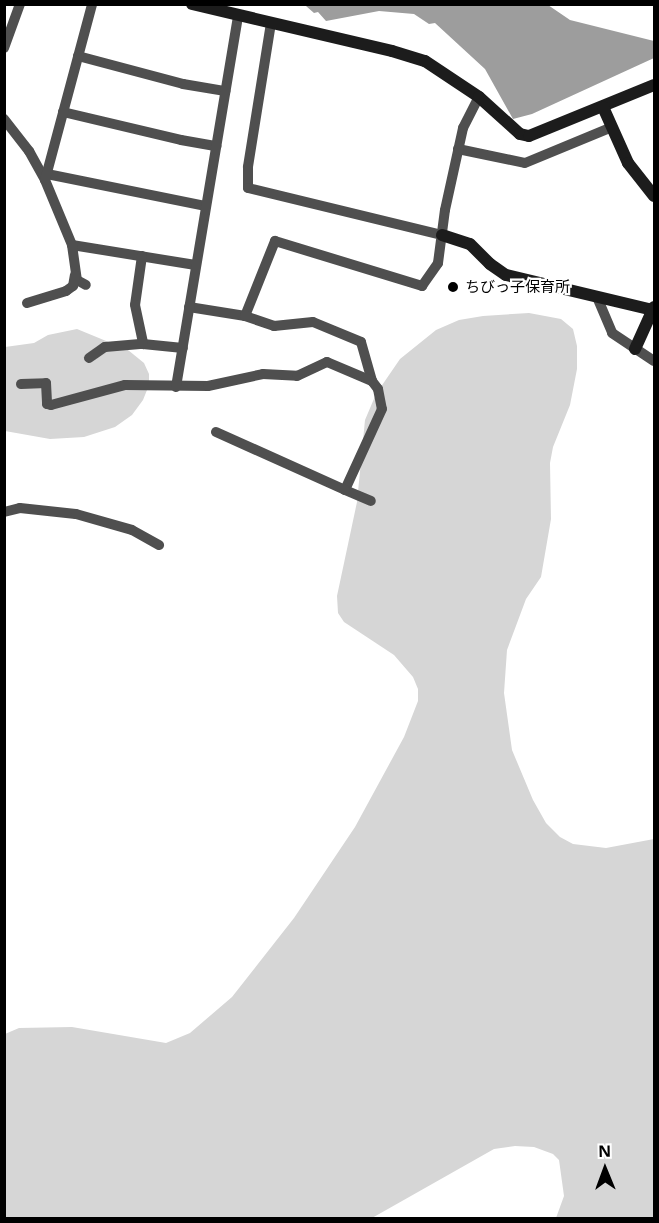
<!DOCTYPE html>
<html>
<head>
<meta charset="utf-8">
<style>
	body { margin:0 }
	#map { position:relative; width:659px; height:1223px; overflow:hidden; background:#fff; font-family:"Noto Sans","Noto Sans JP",sans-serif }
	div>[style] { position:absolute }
	.green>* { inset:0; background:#d6d6d6 }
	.water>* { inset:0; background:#9d9d9d }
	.street>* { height:10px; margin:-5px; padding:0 5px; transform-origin:5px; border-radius:5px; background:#4f4f4f }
	.secondary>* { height:12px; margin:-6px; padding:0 6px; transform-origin:6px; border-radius:6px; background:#1c1c1c }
	.dots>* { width:16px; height:16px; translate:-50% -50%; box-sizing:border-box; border:3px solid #fff; border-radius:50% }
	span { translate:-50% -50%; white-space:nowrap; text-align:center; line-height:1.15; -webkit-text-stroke:4.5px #fff; paint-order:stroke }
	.poi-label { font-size:15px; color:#000 }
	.left { translate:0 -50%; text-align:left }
	.frame { position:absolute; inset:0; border:6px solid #000; pointer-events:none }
	.north { position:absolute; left:575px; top:1139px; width:60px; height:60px; -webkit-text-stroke:4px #fff; paint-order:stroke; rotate:359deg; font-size:16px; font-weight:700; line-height:24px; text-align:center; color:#000 }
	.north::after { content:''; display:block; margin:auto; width:21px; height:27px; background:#000; clip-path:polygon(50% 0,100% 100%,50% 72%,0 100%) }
</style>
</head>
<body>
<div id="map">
	<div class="green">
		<i style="clip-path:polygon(529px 313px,561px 319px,573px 329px,577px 346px,577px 369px,570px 405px,553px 447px,550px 463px,551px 519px,541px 577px,526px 599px,507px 650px,504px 693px,512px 750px,533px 800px,546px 823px,560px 837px,573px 844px,606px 848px,654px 839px,654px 1218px,556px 1218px,564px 1196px,559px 1160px,553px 1154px,534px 1147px,515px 1146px,494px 1149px,372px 1218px,5px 1218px,5px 1034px,19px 1028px,72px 1027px,166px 1043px,190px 1033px,232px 997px,294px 918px,355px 827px,404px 737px,418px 701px,418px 689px,413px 677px,394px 655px,344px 622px,338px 613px,337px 596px,357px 502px,365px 420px,376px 394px,400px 359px,436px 330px,459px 320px,483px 316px)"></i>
		<i style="clip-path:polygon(77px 329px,128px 350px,144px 363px,149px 374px,149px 385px,143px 400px,132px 415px,115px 427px,84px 437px,50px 439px,5px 431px,5px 347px,34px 343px,48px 335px)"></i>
	</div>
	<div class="water">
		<i style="clip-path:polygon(278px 5px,548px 5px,570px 20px,654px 41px,654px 58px,532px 114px,513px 119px,485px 69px,435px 23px,429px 24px,414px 14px,379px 11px,326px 21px,318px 12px,314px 13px,306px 6px)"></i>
	</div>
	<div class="street">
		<i style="left:271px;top:23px;width:146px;rotate:99.1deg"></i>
		<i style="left:248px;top:167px;width:21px;rotate:90deg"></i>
		<i style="left:248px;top:188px;width:200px;rotate:13.6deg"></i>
		<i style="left:4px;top:48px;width:47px;rotate:-70deg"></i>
		<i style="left:78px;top:56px;width:109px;rotate:14.9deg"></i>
		<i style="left:183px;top:84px;width:43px;rotate:9.5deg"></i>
		<i style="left:63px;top:112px;width:121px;rotate:13.3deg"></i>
		<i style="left:181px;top:140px;width:36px;rotate:10deg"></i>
		<i style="left:4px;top:119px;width:41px;rotate:52deg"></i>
		<i style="left:29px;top:151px;width:33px;rotate:61deg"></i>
		<i style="left:45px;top:180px;width:70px;rotate:67.4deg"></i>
		<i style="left:72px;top:245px;width:125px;rotate:9.2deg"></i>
		<i style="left:458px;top:149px;width:68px;rotate:11.8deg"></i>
		<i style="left:525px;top:163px;width:94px;rotate:-22.5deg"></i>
		<i style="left:47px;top:174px;width:161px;rotate:11.4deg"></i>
		<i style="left:45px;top:180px;width:182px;rotate:-75deg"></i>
		<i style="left:72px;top:245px;width:35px;rotate:82deg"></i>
		<i style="left:77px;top:280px;width:10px;rotate:29deg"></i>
		<i style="left:142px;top:256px;width:49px;rotate:98.1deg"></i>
		<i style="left:135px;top:305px;width:40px;rotate:78deg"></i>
		<i style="left:143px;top:344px;width:40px;rotate:5.7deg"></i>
		<i style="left:597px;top:297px;width:39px;rotate:67deg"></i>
		<i style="left:612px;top:333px;width:50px;rotate:33.7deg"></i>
		<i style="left:27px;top:303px;width:41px;rotate:-17.1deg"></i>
		<i style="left:66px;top:291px;width:9px;rotate:-36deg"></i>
		<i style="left:73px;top:286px;width:11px;rotate:-80deg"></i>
		<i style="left:189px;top:307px;width:57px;rotate:9.1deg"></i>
		<i style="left:245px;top:316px;width:81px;rotate:-68.2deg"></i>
		<i style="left:275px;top:241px;width:154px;rotate:17deg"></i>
		<i style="left:422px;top:286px;width:28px;rotate:-55deg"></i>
		<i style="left:438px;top:263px;width:53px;rotate:-82.5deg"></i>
		<i style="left:445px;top:210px;width:84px;rotate:-77.6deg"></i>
		<i style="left:463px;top:128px;width:35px;rotate:-63deg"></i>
		<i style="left:245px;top:316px;width:31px;rotate:19deg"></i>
		<i style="left:274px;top:326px;width:39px;rotate:-6deg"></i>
		<i style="left:313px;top:322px;width:52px;rotate:22.6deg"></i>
		<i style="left:361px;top:342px;width:41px;rotate:74.2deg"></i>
		<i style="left:372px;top:381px;width:10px;rotate:53deg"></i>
		<i style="left:378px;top:389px;width:20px;rotate:79deg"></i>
		<i style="left:382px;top:409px;width:89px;rotate:114.6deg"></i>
		<i style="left:345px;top:490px;width:28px;rotate:23deg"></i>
		<i style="left:89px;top:358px;width:19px;rotate:-35deg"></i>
		<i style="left:105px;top:347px;width:38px;rotate:-5deg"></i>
		<i style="left:21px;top:384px;width:25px;rotate:-2deg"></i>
		<i style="left:46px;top:383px;width:21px;rotate:87deg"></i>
		<i style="left:47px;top:404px;width:4px;rotate:14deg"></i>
		<i style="left:51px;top:405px;width:77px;rotate:-15.1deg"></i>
		<i style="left:125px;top:385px;width:83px;rotate:0.7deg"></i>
		<i style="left:208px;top:386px;width:56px;rotate:-12.3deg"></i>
		<i style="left:263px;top:374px;width:34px;rotate:3deg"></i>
		<i style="left:297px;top:376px;width:33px;rotate:-25deg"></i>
		<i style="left:327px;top:362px;width:49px;rotate:22.9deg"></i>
		<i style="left:176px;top:387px;width:376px;rotate:-80.5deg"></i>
		<i style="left:216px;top:432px;width:141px;rotate:24.2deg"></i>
		<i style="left:4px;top:512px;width:16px;rotate:-14deg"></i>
		<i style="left:20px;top:508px;width:56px;rotate:6.1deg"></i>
		<i style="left:76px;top:514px;width:58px;rotate:15.9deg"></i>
		<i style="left:132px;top:530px;width:31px;rotate:29deg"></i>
	</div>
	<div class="secondary">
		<i style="left:192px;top:4px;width:205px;rotate:13.2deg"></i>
		<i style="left:392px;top:51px;width:34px;rotate:17deg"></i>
		<i style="left:425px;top:61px;width:65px;rotate:33.7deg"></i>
		<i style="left:479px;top:97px;width:55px;rotate:42.1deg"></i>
		<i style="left:520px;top:134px;width:9px;rotate:13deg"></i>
		<i style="left:529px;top:136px;width:135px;rotate:-22.2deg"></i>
		<i style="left:603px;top:107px;width:61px;rotate:65.9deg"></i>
		<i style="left:628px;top:163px;width:42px;rotate:51.8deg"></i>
		<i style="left:442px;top:235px;width:29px;rotate:18deg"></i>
		<i style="left:470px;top:244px;width:28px;rotate:45deg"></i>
		<i style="left:490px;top:264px;width:19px;rotate:35deg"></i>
		<i style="left:506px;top:275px;width:151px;rotate:13.4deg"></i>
		<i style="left:635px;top:349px;width:46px;rotate:-65.7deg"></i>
	</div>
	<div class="dots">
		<i style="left:453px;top:287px;background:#000"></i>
	</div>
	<div class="poi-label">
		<span class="left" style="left:465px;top:287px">ちびっ子保育所</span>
	</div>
	<div class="frame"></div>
	<div class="north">N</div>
</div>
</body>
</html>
